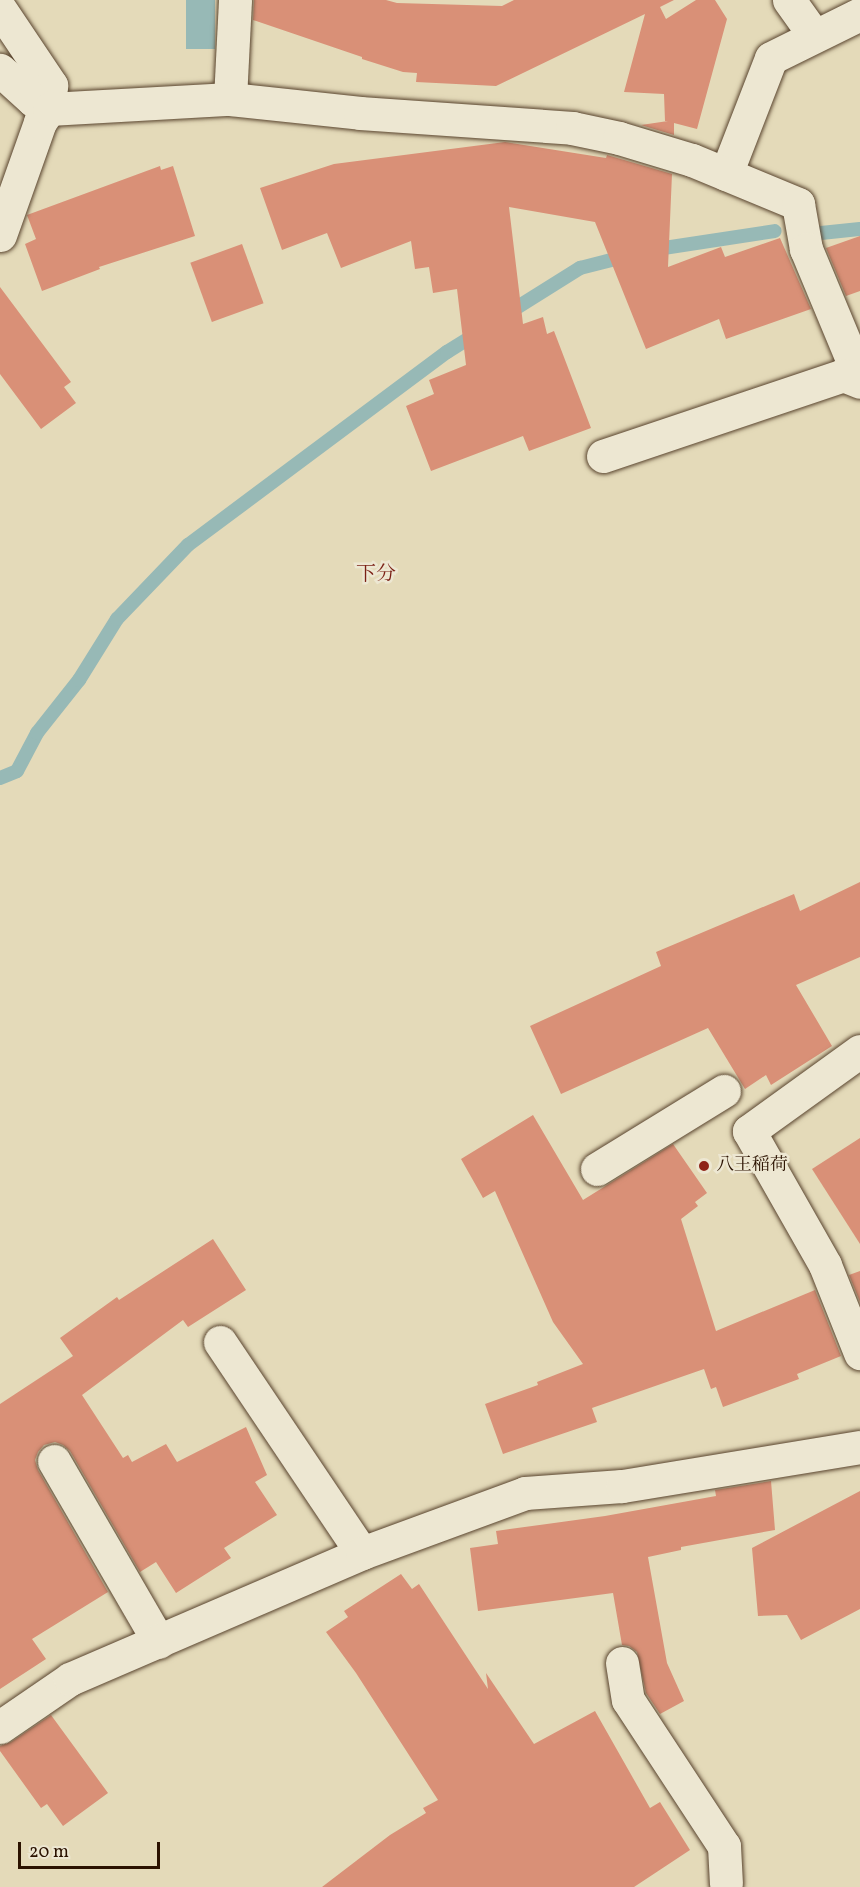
<!DOCTYPE html>
<html>
<head>
<meta charset="utf-8">
<style>
	body { margin:0 }
	#map { position:relative; width:860px; height:1887px; overflow:hidden; background:#e4dab9; font-family:Vollkorn,"Noto Serif JP",serif }
	div>[style] { position:absolute }
	.water>* { inset:0; background:#97b9b6; transform-origin:0 0 }
	.stream>* { height:14px; margin:-7px; padding:0 7px; transform-origin:7px; border-radius:7px; background:#97b9b6 }
	.building>* { inset:0; background:#d99077; transform-origin:0 0 }
	.roads { filter:drop-shadow(0 0 2px #59442e) drop-shadow(0 0 2px #59442e) }
	.minor>* { height:33px; margin:-16.5px; padding:0 16.5px; transform-origin:16.5px; border-radius:16.5px; background:#ede7d2 }
	.dots>* { width:16px; height:16px; translate:-50% -50%; box-sizing:border-box; border:3px solid #ede7d2; border-radius:50% }
	span { translate:-50% -50%; white-space:nowrap; text-align:center; line-height:1.15; -webkit-text-stroke:5px #ede7d2; paint-order:stroke }
	.poi-label { font-size:18px; color:#2b1200 }
	.left { translate:0 -50%; text-align:left }
	.neighbourhood-label { font-size:20px; color:#7a1f14 }
	.scale { position:absolute; left:18px; top:1842px; width:142px; height:27px; box-sizing:border-box; border:3px solid #2b1200; border-top:0; padding-left:8px; font-size:18px; line-height:21px; white-space:nowrap; color:#2b1200; -webkit-text-stroke:4px #ede7d2; paint-order:stroke }
</style>
</head>
<body>
<div id="map">
	<div class="water">
		<i style="left:186px;top:0;width:29px;height:49px"></i>
	</div>
	<div class="stream">
		<i style="left:821px;top:233px;width:39px;rotate:-6deg"></i>
		<i style="left:651px;top:250px;width:125px;rotate:-8.7deg"></i>
		<i style="left:505px;top:315px;width:89px;rotate:-32.1deg"></i>
		<i style="left:580px;top:268px;width:49px;rotate:-14.3deg"></i>
		<i style="left:0;top:778px;width:18px;rotate:-22deg"></i>
		<i style="left:17px;top:771px;width:43px;rotate:-62.2deg"></i>
		<i style="left:37px;top:733px;width:68px;rotate:-51.6deg"></i>
		<i style="left:79px;top:680px;width:72px;rotate:-58.1deg"></i>
		<i style="left:117px;top:619px;width:103px;rotate:-46.2deg"></i>
		<i style="left:188px;top:545px;width:323px;rotate:-36.7deg"></i>
		<i style="left:447px;top:352px;width:38px;rotate:-32deg"></i>
	</div>
	<div class="building">
		<i style="clip-path:polygon(254px 0,386px 0,397px 3px,502px 6px,514px 0,674px 0,660px 7px,666px 19px,696px 0,715px 0,727px 19px,697px 129px,674px 123px,674px 135px,641px 125px,668px 121px,665px 121px,664px 94px,624px 92px,645px 14px,496px 86px,416px 82px,417px 73px,403px 72px,362px 59px,362px 57px,253px 20px)"></i>
		<i style="clip-path:polygon(505px 142px,606px 158px,607px 155px,672px 174px,668px 267px,721px 247px,725px 257px,780px 238px,811px 309px,726px 339px,719px 319px,646px 349px,595px 222px,509px 207px,523px 324px,543px 317px,547px 334px,554px 331px,591px 428px,529px 451px,523px 436px,431px 471px,406px 406px,434px 394px,429px 380px,466px 365px,457px 289px,433px 293px,429px 267px,415px 269px,411px 241px,341px 268px,327px 233px,282px 250px,260px 188px,334px 164px)"></i>
		<i style="clip-path:polygon(160px 166px,161px 170px,173px 166px,195px 236px,99px 267px,100px 269px,42px 291px,25px 244px,36px 239px,27px 215px)"></i>
		<i style="clip-path:polygon(860px 236px,860px 291px,846px 296px,826px 248px)"></i>
		<i style="left:242px;top:244px;width:63px;height:55px;rotate:70deg"></i>
		<i style="clip-path:polygon(0 287px,71px 382px,64px 387px,76px 403px,41px 429px,0 374px)"></i>
		<i style="clip-path:polygon(860px 882px,860px 957px,796px 985px,832px 1046px,771px 1085px,766px 1075px,745px 1089px,708px 1028px,561px 1094px,530px 1026px,661px 966px,656px 952px,794px 894px,800px 911px)"></i>
		<i style="clip-path:polygon(533px 1115px,583px 1200px,673px 1144px,707px 1193px,695px 1202px,698px 1206px,681px 1219px,716px 1331px,815px 1290px,841px 1356px,797px 1374px,799px 1379px,723px 1407px,716px 1387px,711px 1389px,704px 1369px,592px 1408px,597px 1422px,503px 1454px,485px 1404px,538px 1385px,537px 1382px,583px 1364px,553px 1322px,495px 1191px,483px 1198px,461px 1159px)"></i>
		<i style="clip-path:polygon(860px 1138px,860px 1244px,812px 1169px)"></i>
		<i style="clip-path:polygon(213px 1239px,246px 1290px,188px 1327px,183px 1320px,82px 1395px,123px 1458px,128px 1455px,132px 1462px,166px 1444px,177px 1462px,246px 1427px,267px 1475px,255px 1482px,277px 1515px,224px 1548px,231px 1558px,176px 1593px,156px 1562px,140px 1572px,70px 1451px,63px 1445px,55px 1442px,44px 1445px,38px 1452px,35px 1460px,38px 1470px,108px 1592px,32px 1639px,46px 1659px,0 1689px,0 1404px,73px 1356px,60px 1338px,117px 1297px,119px 1300px)"></i>
		<i style="clip-path:polygon(860px 1271px,860px 1302px,849px 1275px)"></i>
		<i style="clip-path:polygon(771px 1481px,775px 1530px,681px 1547px,681px 1550px,648px 1557px,667px 1663px,684px 1701px,660px 1714px,646px 1693px,637px 1652px,629px 1646px,622px 1645px,613px 1593px,478px 1611px,470px 1548px,498px 1544px,496px 1531px,605px 1516px,716px 1496px,715px 1490px)"></i>
		<i style="clip-path:polygon(860px 1491px,860px 1609px,801px 1640px,787px 1615px,758px 1616px,752px 1548px)"></i>
		<i style="clip-path:polygon(401px 1574px,412px 1589px,419px 1584px,488px 1689px,486px 1673px,534px 1744px,595px 1711px,650px 1808px,660px 1802px,690px 1850px,634px 1887px,322px 1887px,390px 1835px,426px 1813px,423px 1808px,438px 1800px,356px 1673px,326px 1632px,348px 1617px,344px 1611px)"></i>
		<i style="clip-path:polygon(51px 1715px,108px 1793px,63px 1826px,47px 1804px,41px 1808px,0 1751px,0 1746px,11px 1742px)"></i>
	</div>
	<div class="roads">
		<div class="minor">
			<i style="left:789px;top:0;width:43px;rotate:54.5deg"></i>
			<i style="left:0;top:9px;width:92px;rotate:56.1deg"></i>
			<i style="left:51px;top:85px;width:24px;rotate:95deg"></i>
			<i style="left:49px;top:109px;width:18px;rotate:-151deg"></i>
			<i style="left:33px;top:100px;width:45px;rotate:-137.7deg"></i>
			<i style="left:230px;top:99px;width:99px;rotate:-87.1deg"></i>
			<i style="left:726px;top:174px;width:124px;rotate:-68.8deg"></i>
			<i style="left:771px;top:58px;width:99px;rotate:-26.3deg"></i>
			<i style="left:0;top:235px;width:120px;rotate:-70.5deg"></i>
			<i style="left:40px;top:122px;width:16px;rotate:-55deg"></i>
			<i style="left:49px;top:109px;width:181px;rotate:-3.2deg"></i>
			<i style="left:230px;top:99px;width:131px;rotate:6.1deg"></i>
			<i style="left:360px;top:113px;width:213px;rotate:4deg"></i>
			<i style="left:572px;top:128px;width:48px;rotate:12deg"></i>
			<i style="left:619px;top:138px;width:76px;rotate:16.8deg"></i>
			<i style="left:692px;top:160px;width:115px;rotate:22.5deg"></i>
			<i style="left:798px;top:204px;width:46px;rotate:79.9deg"></i>
			<i style="left:806px;top:249px;width:141px;rotate:67.4deg"></i>
			<i style="left:603px;top:456px;width:253px;rotate:-18.6deg"></i>
			<i style="left:843px;top:375px;width:18px;rotate:22deg"></i>
			<i style="left:860px;top:1051px;width:137px;rotate:144.2deg"></i>
			<i style="left:749px;top:1131px;width:154px;rotate:60.4deg"></i>
			<i style="left:825px;top:1265px;width:95px;rotate:68.3deg"></i>
			<i style="left:597px;top:1169px;width:149px;rotate:-31.6deg"></i>
			<i style="left:220px;top:1342px;width:254px;rotate:56.1deg"></i>
			<i style="left:54px;top:1461px;width:209px;rotate:59.9deg"></i>
			<i style="left:622px;top:1663px;width:37px;rotate:81deg"></i>
			<i style="left:628px;top:1700px;width:175px;rotate:56.7deg"></i>
			<i style="left:724px;top:1846px;width:37px;rotate:87deg"></i>
			<i style="left:0;top:1727px;width:85px;rotate:-34.4deg"></i>
			<i style="left:70px;top:1679px;width:318px;rotate:-23.3deg"></i>
			<i style="left:362px;top:1553px;width:174px;rotate:-20.2deg"></i>
			<i style="left:525px;top:1493px;width:97px;rotate:-4.1deg"></i>
			<i style="left:622px;top:1486px;width:241px;rotate:-9.3deg"></i>
		</div>
	</div>
	<div class="dots">
		<i style="left:704px;top:1166px;background:#8f2418"></i>
	</div>
	<div class="poi-label">
		<span class="left" style="left:716px;top:1166px">八王稲荷</span>
	</div>
	<div class="neighbourhood-label">
		<span style="left:376px;top:575px">下分</span>
	</div>
	<div class="scale">20 m</div>
</div>
</body>
</html>
